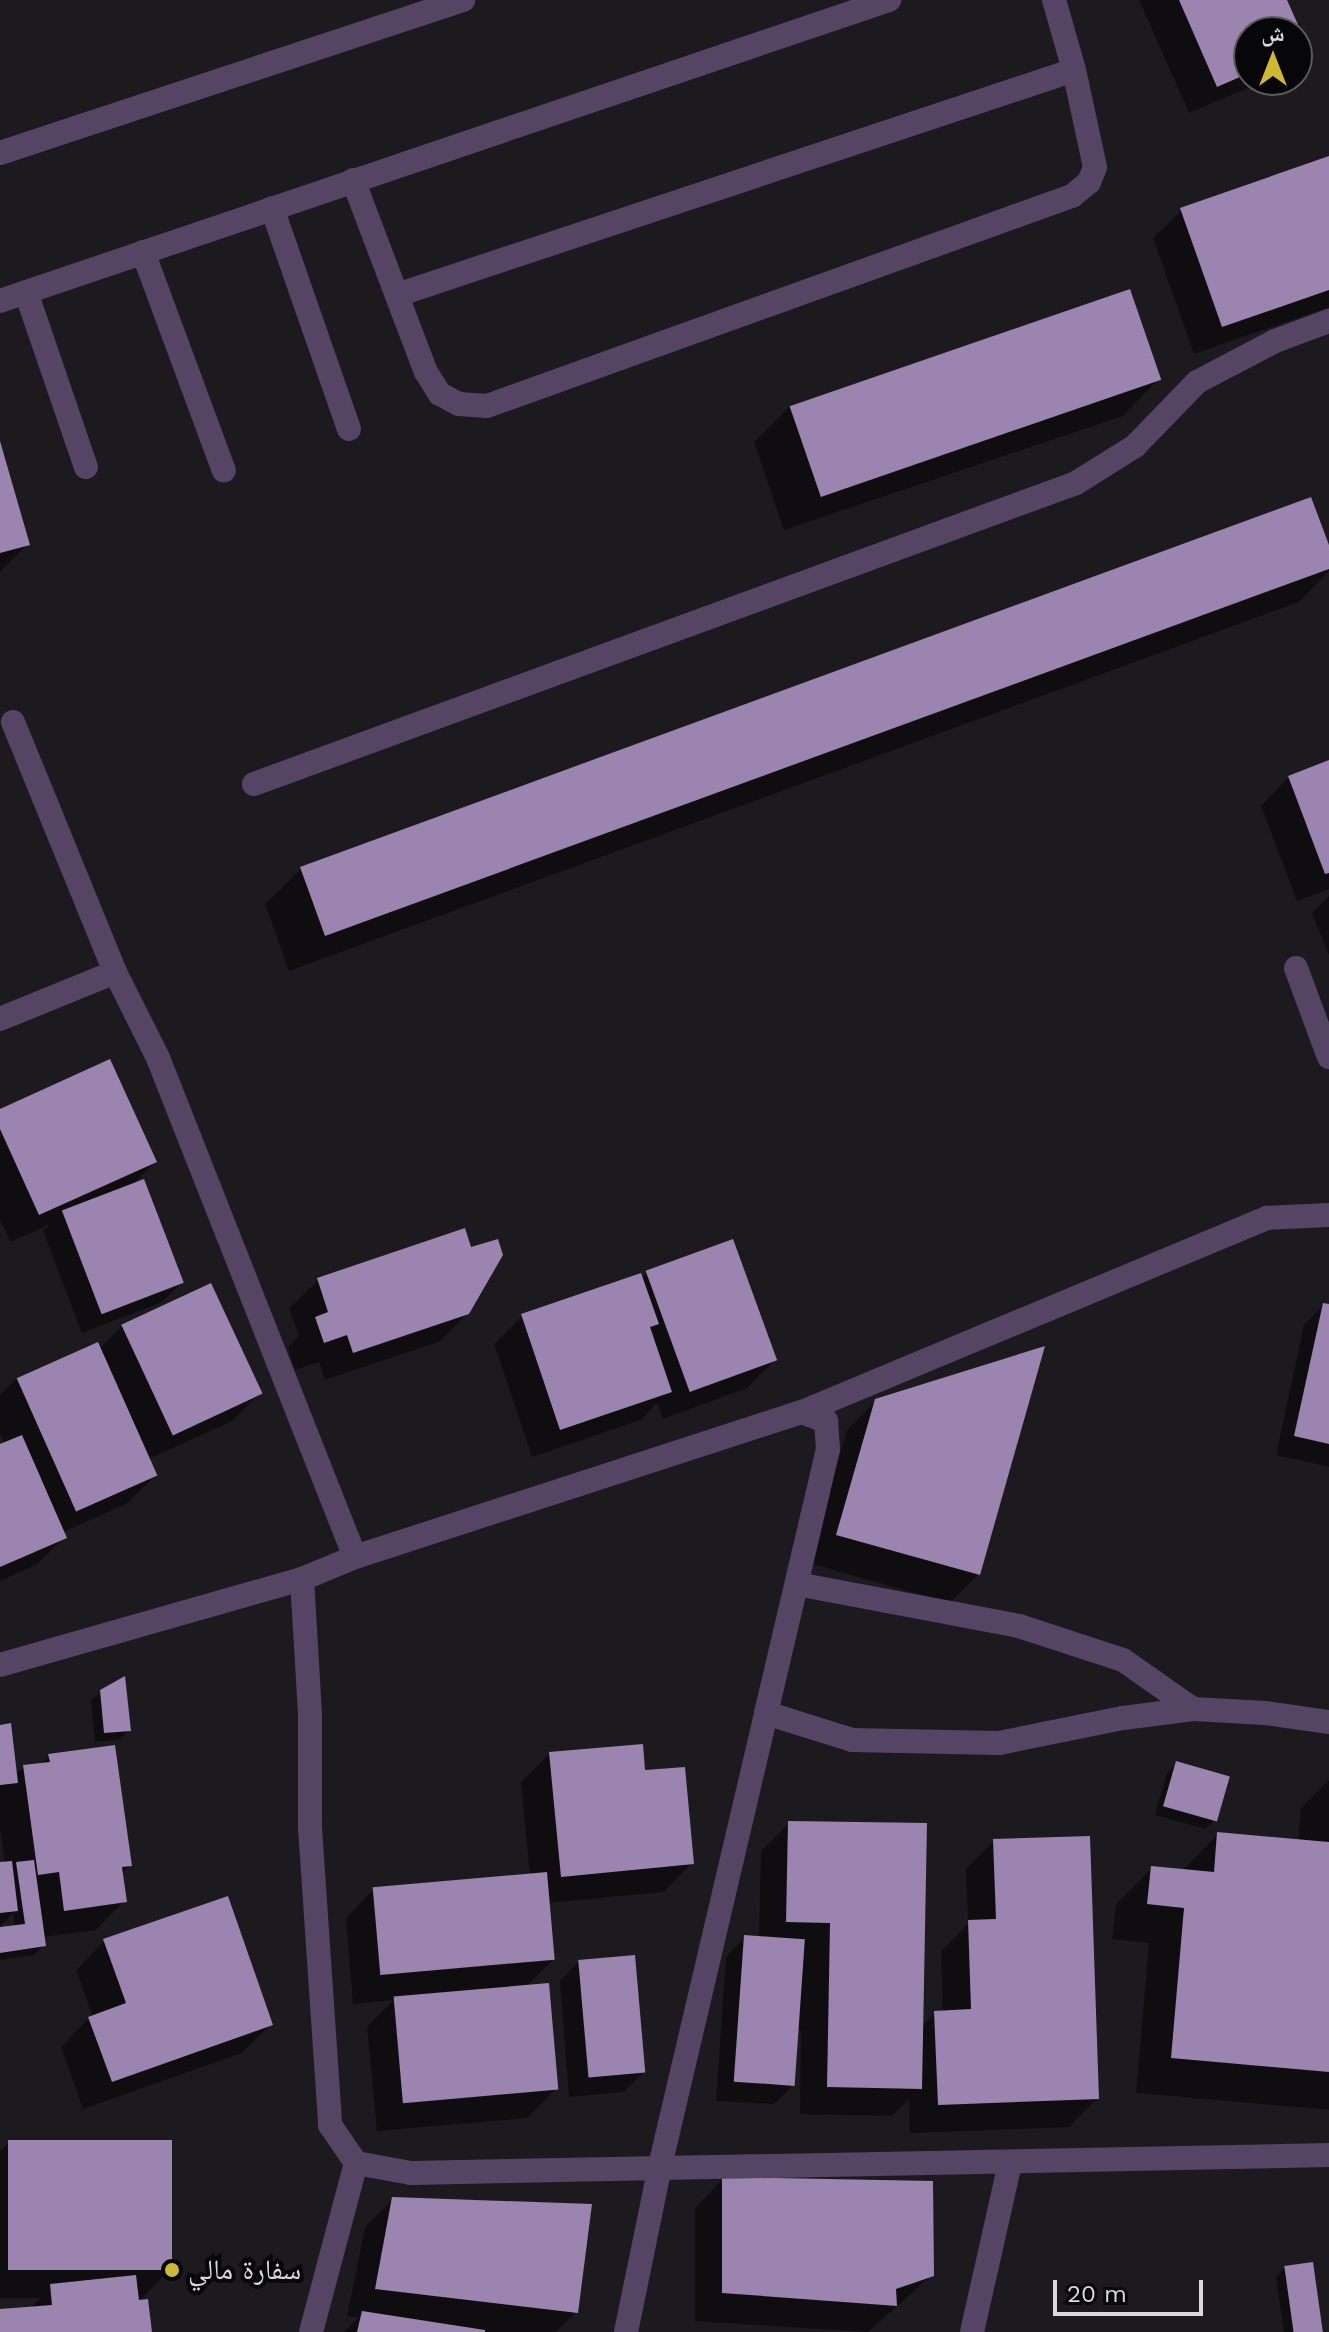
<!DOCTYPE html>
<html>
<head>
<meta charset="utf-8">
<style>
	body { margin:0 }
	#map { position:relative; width:1329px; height:2332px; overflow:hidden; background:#1d1a1f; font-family:"Work Sans","Noto Naskh Arabic",sans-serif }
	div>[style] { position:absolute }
	.shadow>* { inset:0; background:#0007 }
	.building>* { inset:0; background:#9b84af; transform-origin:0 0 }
	.minor>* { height:24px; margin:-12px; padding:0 12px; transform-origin:12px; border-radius:12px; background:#564465 }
	.dots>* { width:22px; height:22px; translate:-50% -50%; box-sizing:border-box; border:4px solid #070608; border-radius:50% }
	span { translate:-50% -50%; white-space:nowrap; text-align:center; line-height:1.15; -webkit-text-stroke:8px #070608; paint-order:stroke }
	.poi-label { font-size:28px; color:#dbd9dd }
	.left { translate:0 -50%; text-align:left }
	.north { position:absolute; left:1233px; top:16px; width:80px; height:80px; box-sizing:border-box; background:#070608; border:2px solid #5c5a5d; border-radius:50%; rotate:0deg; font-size:22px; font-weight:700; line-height:32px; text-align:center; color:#dbd9dd }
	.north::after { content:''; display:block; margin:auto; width:28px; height:36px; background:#d0b837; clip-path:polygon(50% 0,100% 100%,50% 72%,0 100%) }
	.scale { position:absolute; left:1053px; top:2280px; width:150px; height:36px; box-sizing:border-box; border:4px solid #dbd9dd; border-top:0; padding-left:10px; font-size:24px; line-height:28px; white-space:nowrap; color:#dbd9dd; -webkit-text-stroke:6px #070608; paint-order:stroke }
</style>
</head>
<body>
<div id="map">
	<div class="shadow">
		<i style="clip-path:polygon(1139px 0,1285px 0,1305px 47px,1297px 55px,1297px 32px,1249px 32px,1249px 80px,1266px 80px,1189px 113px)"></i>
		<i style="clip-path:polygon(1329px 158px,1329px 307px,1194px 354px,1153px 238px,1182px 210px)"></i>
		<i style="clip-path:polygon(1158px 380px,1123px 416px,784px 530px,754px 442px,790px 406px)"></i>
		<i style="clip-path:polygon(0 445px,28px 544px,0 572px)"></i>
		<i style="clip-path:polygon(1329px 551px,1329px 571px,1299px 602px,289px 971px,265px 904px,301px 869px)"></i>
		<i style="clip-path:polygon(1329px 762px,1329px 889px,1297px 901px,1261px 806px,1289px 777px)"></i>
		<i style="clip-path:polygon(1329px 896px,1329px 955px,1312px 913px)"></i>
		<i style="clip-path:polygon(0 1111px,155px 1162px,130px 1187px,181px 1283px,162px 1302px,82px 1333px,43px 1231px,49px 1225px,10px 1242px,0 1219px)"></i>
		<i style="clip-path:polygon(647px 1273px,775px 1360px,747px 1388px,663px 1419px,657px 1403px,641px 1420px,532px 1457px,494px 1344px,522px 1316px,641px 1279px)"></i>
		<i style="clip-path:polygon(318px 1280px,468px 1313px,439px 1342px,325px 1380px,319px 1362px,295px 1370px,288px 1347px,299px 1336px,289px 1308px)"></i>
		<i style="clip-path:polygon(1323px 1305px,1329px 1307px,1329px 1467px,1276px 1455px,1304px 1325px)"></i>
		<i style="clip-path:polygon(122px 1326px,260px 1393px,232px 1421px,147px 1460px,155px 1476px,126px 1504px,63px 1532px,65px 1537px,36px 1565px,0 1581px,0 1446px,5px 1444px,0 1434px,0 1395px,17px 1378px,99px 1349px)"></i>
		<i style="clip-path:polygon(876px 1401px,979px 1574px,950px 1603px,809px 1563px,847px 1430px)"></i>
		<i style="clip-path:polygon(101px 1692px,129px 1730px,119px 1740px,95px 1742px,91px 1701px)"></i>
		<i style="clip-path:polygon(0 1727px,15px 1775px,24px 1767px,40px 1765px,49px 1756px,130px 1865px,121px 1875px,124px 1901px,96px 1930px,43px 1937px,44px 1945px,34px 1955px,0 1960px,0 1929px,15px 1927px,13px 1913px,0 1927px,0 1864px,5px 1864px,0 1830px)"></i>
		<i style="clip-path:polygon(549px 1754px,644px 1772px,692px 1863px,664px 1892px,548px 1903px,553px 1960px,526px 1987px,556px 2089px,527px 2118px,377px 2131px,367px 2027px,394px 2000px,353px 2004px,346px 1918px,374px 1889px,530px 1876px,521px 1782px)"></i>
		<i style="clip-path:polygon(1177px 1763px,1215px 1820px,1205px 1829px,1155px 1815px,1167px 1773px)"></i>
		<i style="clip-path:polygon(1329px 1780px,1329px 2110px,1136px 2093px,1149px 1943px,1112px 1939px,1116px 1904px,1152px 1868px,1182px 1871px,1218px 1834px,1298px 1842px,1301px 1808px)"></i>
		<i style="clip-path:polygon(789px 1823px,922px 2026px,935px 2013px,943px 2012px,941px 1951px,968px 1924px,966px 1869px,994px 1841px,1097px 2099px,1069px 2127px,910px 2133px,909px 2099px,892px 2116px,800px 2114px,801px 2030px,797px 2030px,794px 2084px,774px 2104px,716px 2101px,726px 1957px,745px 1937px,759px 1938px,761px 1851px)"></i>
		<i style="clip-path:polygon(104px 1941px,271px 2024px,242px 2053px,83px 2109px,61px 2047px,92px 2015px,76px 1970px)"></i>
		<i style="clip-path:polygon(579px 1961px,643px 2073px,624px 2092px,569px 2097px,560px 1981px)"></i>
		<i style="clip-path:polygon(9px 2142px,170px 2269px,138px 2302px,150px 2332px,0 2332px,0 2311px,29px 2309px,40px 2298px,0 2298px,0 2151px)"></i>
		<i style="clip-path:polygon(723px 2179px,932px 2275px,868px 2332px,695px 2321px,695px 2208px)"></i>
		<i style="clip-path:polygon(393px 2199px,576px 2312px,556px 2332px,344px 2332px,358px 2318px,347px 2316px,365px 2227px)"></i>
		<i style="clip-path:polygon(1285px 2268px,1321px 2332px,1284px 2332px,1276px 2277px)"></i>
	</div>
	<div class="building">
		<i style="clip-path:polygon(1179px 0,1287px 0,1308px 47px,1297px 52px,1297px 32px,1249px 32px,1249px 73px,1217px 87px)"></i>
		<i style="clip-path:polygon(1329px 156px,1329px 290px,1222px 327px,1180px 208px)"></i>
		<i style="left:1130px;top:289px;width:96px;height:360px;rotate:71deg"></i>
		<i style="clip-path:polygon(0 441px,30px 545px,0 553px)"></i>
		<i style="clip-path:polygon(1311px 497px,1329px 545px,1329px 569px,325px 936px,300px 867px)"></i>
		<i style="clip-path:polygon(1329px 760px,1329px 873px,1325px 874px,1288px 776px)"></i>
		<i style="clip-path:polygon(110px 1059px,157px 1162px,39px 1215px,0 1129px,0 1109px)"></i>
		<i style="left:144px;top:1179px;width:111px;height:88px;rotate:69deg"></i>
		<i style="clip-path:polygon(465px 1228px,471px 1247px,498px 1239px,503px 1255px,469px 1314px,353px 1353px,347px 1335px,324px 1343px,315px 1317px,328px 1312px,317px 1278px)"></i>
		<i style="left:733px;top:1239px;width:129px;height:93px;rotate:70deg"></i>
		<i style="clip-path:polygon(641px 1273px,659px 1324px,650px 1327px,672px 1392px,560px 1430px,521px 1314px)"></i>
		<i style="left:211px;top:1283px;width:122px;height:99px;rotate:65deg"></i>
		<i style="clip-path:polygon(1323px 1303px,1329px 1304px,1329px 1444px,1294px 1436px)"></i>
		<i style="left:98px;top:1342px;width:146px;height:89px;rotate:66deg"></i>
		<i style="clip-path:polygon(1045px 1346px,980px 1575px,836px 1535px,875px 1399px)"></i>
		<i style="clip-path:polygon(22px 1435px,67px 1538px,0 1567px,0 1444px)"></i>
		<i style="clip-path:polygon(125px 1676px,131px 1731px,104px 1733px,100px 1690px)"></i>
		<i style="clip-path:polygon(11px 1723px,18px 1783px,0 1785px,0 1725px)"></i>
		<i style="clip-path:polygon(643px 1744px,645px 1770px,685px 1767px,694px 1864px,561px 1877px,549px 1752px)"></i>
		<i style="clip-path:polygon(115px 1745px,132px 1866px,122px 1867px,127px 1902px,64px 1911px,59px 1872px,38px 1875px,23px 1765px,50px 1762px,48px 1754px)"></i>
		<i style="left:1176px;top:1761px;width:56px;height:47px;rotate:16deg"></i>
		<i style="clip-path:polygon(788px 1821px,927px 1823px,922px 2089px,827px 2087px,830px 1923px,786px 1922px)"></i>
		<i style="clip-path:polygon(1217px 1832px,1329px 1842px,1329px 2072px,1171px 2058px,1184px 1908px,1147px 1904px,1151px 1866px,1214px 1872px)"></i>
		<i style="clip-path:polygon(1090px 1836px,1099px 2099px,938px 2105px,934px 2011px,971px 2009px,968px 1920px,996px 1919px,993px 1839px)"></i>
		<i style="clip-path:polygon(34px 1860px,46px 1946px,0 1953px,0 1927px,25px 1924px,16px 1862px)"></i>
		<i style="clip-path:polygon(12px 1861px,18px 1911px,0 1913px,0 1862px)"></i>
		<i style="left:547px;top:1872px;width:88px;height:175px;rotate:85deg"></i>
		<i style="clip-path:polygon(228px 1896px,273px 2025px,112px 2082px,88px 2017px,126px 2003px,103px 1939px)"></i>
		<i style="left:744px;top:1935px;width:61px;height:147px;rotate:4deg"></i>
		<i style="left:635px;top:1955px;width:118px;height:57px;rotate:85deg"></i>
		<i style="left:549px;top:1983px;width:107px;height:156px;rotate:85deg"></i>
		<i style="left:8px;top:2140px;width:164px;height:130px"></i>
		<i style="clip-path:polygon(722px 2177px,933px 2181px,934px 2276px,896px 2289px,897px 2306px,722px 2293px)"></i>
		<i style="clip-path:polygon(392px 2197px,592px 2204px,578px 2313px,375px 2289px)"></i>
		<i style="left:1313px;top:2262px;width:71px;height:29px;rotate:82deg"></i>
		<i style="clip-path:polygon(136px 2275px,139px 2300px,148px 2299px,152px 2332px,0 2332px,0 2309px,52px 2305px,50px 2284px)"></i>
		<i style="clip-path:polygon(362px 2311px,485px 2330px,485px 2332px,357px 2332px)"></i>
	</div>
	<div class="minor">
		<i style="left:0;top:153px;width:488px;rotate:-18.3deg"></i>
		<i style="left:353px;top:180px;width:205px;rotate:69.2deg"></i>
		<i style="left:426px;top:372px;width:26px;rotate:58deg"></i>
		<i style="left:440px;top:394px;width:21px;rotate:28deg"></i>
		<i style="left:459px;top:404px;width:28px;rotate:4deg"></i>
		<i style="left:487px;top:406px;width:622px;rotate:-19.75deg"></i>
		<i style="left:1072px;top:196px;width:22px;rotate:-39deg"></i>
		<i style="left:1089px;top:182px;width:16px;rotate:-68deg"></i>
		<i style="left:1095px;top:167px;width:99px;rotate:-102.2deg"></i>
		<i style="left:1074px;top:70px;width:73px;rotate:-105.9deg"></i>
		<i style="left:272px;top:208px;width:234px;rotate:70.8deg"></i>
		<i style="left:143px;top:252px;width:233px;rotate:69.7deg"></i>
		<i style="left:26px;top:292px;width:185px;rotate:71.1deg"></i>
		<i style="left:397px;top:295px;width:713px;rotate:-18.38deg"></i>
		<i style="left:0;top:301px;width:939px;rotate:-18.71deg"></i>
		<i style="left:13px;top:722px;width:270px;rotate:67.8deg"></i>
		<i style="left:115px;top:972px;width:96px;rotate:63.4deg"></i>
		<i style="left:158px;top:1058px;width:536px;rotate:68.46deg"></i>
		<i style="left:355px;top:1557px;width:57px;rotate:157.5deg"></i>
		<i style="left:254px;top:784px;width:875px;rotate:-20.11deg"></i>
		<i style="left:1076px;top:483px;width:70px;rotate:-32.1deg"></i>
		<i style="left:1135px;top:446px;width:89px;rotate:-45.9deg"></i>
		<i style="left:1197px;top:382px;width:88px;rotate:-27.7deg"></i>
		<i style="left:1275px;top:341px;width:58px;rotate:-20.3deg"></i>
		<i style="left:1296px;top:968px;width:95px;rotate:69.7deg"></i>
		<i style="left:0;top:1019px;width:124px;rotate:-22.2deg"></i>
		<i style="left:802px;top:1412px;width:504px;rotate:-22.65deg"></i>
		<i style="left:1267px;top:1218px;width:62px;rotate:-2.8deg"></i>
		<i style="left:355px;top:1557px;width:470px;rotate:-18deg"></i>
		<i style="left:802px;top:1412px;width:26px;rotate:21deg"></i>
		<i style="left:826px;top:1421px;width:28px;rotate:86deg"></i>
		<i style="left:828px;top:1449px;width:271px;rotate:103.2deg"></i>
		<i style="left:797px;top:1584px;width:226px;rotate:10.7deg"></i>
		<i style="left:1019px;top:1626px;width:109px;rotate:18.1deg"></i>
		<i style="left:1123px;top:1660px;width:85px;rotate:35deg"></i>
		<i style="left:0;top:1665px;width:314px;rotate:-15.9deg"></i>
		<i style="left:302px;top:1579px;width:135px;rotate:86.6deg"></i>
		<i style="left:310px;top:1714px;width:114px;rotate:90deg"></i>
		<i style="left:310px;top:1828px;width:298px;rotate:86.1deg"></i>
		<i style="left:330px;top:2125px;width:46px;rotate:55.6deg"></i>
		<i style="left:356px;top:2163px;width:56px;rotate:10.3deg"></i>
		<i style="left:411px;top:2173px;width:918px;rotate:-1.12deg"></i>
		<i style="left:311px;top:2332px;width:175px;rotate:-75.1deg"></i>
		<i style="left:626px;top:2332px;width:169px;rotate:-78.4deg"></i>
		<i style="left:660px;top:2166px;width:465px;rotate:-76.8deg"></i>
		<i style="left:766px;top:1713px;width:90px;rotate:17.4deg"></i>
		<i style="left:852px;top:1740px;width:147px;rotate:1.2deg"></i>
		<i style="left:999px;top:1743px;width:126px;rotate:-11.4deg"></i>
		<i style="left:1123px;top:1718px;width:71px;rotate:-7.3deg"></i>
		<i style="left:1193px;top:1709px;width:72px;rotate:3.2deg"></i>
		<i style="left:1265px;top:1713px;width:65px;rotate:8deg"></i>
		<i style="left:972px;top:2332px;width:173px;rotate:-77.3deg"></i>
	</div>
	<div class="dots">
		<i style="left:172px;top:2270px;background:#d0b837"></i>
	</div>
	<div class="poi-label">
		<span class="left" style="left:188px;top:2270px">سفارة مالي</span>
	</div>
	<div class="north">ش</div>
	<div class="scale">20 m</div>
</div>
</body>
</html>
